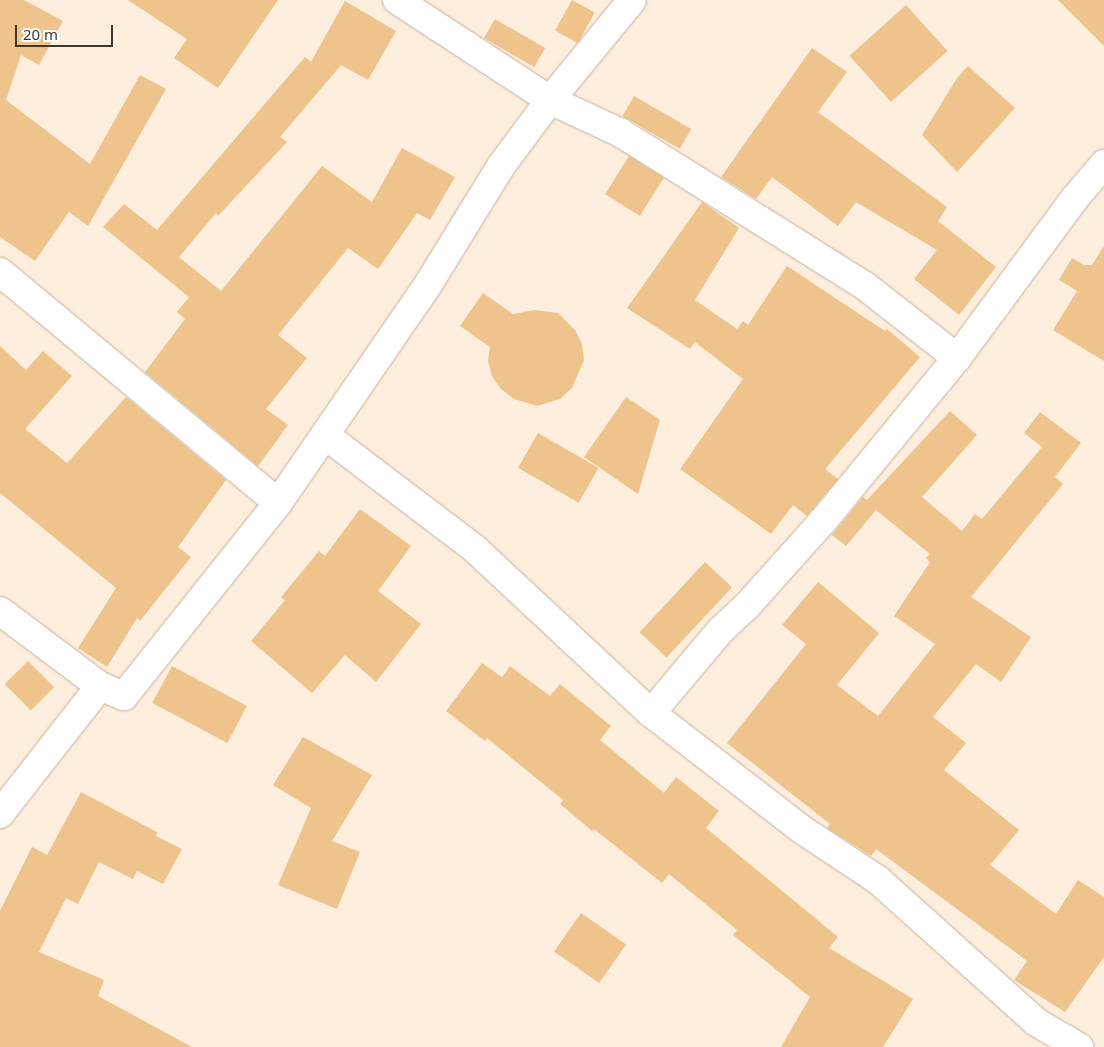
<!DOCTYPE html>
<html>
<head>
<meta charset="utf-8">
<style>
	body { margin:0 }
	#map { position:relative; width:1104px; height:1047px; overflow:hidden; background:#feeedd; font-family:"Noto Sans",sans-serif }
	div>[style] { position:absolute }
	.building>* { inset:0; background:#eec38c; transform-origin:0 0 }
	.roads { filter:drop-shadow(0 0 1px #c5b29e) drop-shadow(0 0 1px #c5b29e) }
	.minor>* { height:28px; margin:-14px; padding:0 14px; transform-origin:14px; border-radius:14px; background:#fff }
	span { translate:-50% -50%; white-space:nowrap; text-align:center; line-height:1.15; -webkit-text-stroke:4px #fefefe; paint-order:stroke }
	.scale { position:absolute; left:15px; top:25px; width:98px; height:22px; box-sizing:border-box; border:2px solid #3e372e; border-top:0; padding-left:6px; font-size:15px; line-height:18px; white-space:nowrap; color:#3e372e; -webkit-text-stroke:4px #fefefe; paint-order:stroke }
</style>
</head>
<body>
<div id="map">
	<div class="building">
		<i style="clip-path:polygon(0 0,24px 0,63px 21px,39px 65px,21px 55px,6px 100px,90px 164px,140px 75px,166px 89px,88px 226px,69px 212px,35px 261px,0 237px)"></i>
		<i style="clip-path:polygon(128px 0,278px 0,218px 88px,174px 58px,187px 39px)"></i>
		<i style="left:572px;top:0;width:26px;height:35px;rotate:29deg"></i>
		<i style="clip-path:polygon(1058px 0,1104px 0,1104px 46px)"></i>
		<i style="clip-path:polygon(345px 1px,396px 31px,368px 80px,341px 65px,280px 137px,287px 142px,218px 216px,216px 213px,179px 257px,221px 291px,322px 166px,372px 202px,402px 148px,455px 177px,430px 220px,417px 213px,378px 269px,348px 248px,278px 335px,307px 358px,266px 409px,288px 425px,258px 466px,145px 372px,185px 319px,177px 312px,189px 297px,103px 227px,124px 204px,157px 230px,305px 57px,311px 62px)"></i>
		<i style="left:906px;top:5px;width:62px;height:76px;rotate:48deg"></i>
		<i style="left:495px;top:19px;width:58px;height:22px;rotate:30deg"></i>
		<i style="clip-path:polygon(812px 48px,847px 72px,818px 112px,947px 207px,938px 221px,996px 267px,959px 315px,914px 279px,937px 250px,856px 202px,838px 226px,772px 177px,756px 199px,721px 177px)"></i>
		<i style="clip-path:polygon(968px 66px,1015px 108px,957px 172px,922px 135px,957px 78px)"></i>
		<i style="left:634px;top:96px;width:66px;height:23px;rotate:30deg"></i>
		<i style="left:629px;top:156px;width:41px;height:45px;rotate:32deg"></i>
		<i style="clip-path:polygon(702px 202px,739px 228px,695px 300px,737px 329px,743px 321px,748px 325px,787px 266px,885px 331px,887px 329px,920px 357px,825px 469px,838px 479px,811px 511px,807px 516px,793px 505px,771px 534px,680px 469px,743px 379px,695px 342px,690px 349px,627px 308px)"></i>
		<i style="clip-path:polygon(1104px 246px,1104px 361px,1053px 330px,1077px 291px,1059px 280px,1072px 258px,1084px 265px,1092px 265px)"></i>
		<i style="clip-path:polygon(483px 293px,513px 314px,535px 310px,558px 313px,575px 330px,582px 344px,584px 360px,572px 388px,560px 399px,537px 406px,514px 399px,501px 389px,492px 376px,488px 361px,490px 347px,460px 326px)"></i>
		<i style="clip-path:polygon(0 346px,26px 370px,43px 351px,72px 376px,25px 429px,67px 463px,126px 397px,226px 480px,178px 547px,191px 557px,140px 621px,137px 618px,107px 667px,78px 648px,116px 588px,0 493px)"></i>
		<i style="clip-path:polygon(626px 397px,660px 420px,638px 494px,584px 457px)"></i>
		<i style="clip-path:polygon(950px 411px,977px 435px,922px 497px,962px 531px,975px 514px,982px 519px,1042px 447px,1024px 433px,1040px 412px,1081px 443px,1055px 477px,1063px 484px,971px 597px,1031px 637px,1001px 682px,976px 664px,933px 717px,966px 743px,944px 770px,1019px 830px,990px 865px,1056px 914px,1078px 880px,1104px 897px,1104px 957px,1065px 1012px,1014px 980px,1027px 961px,876px 849px,871px 856px,827px 828px,830px 824px,727px 743px,806px 644px,782px 625px,818px 582px,879px 633px,837px 685px,878px 716px,935px 644px,894px 616px,930px 562px,926px 558px,930px 554px,876px 510px,846px 546px,832px 535px,863px 497px,867px 500px)"></i>
		<i style="left:538px;top:433px;width:70px;height:40px;rotate:30deg"></i>
		<i style="clip-path:polygon(360px 509px,411px 546px,378px 591px,421px 624px,376px 682px,345px 655px,312px 693px,251px 641px,285px 600px,281px 597px,319px 551px,325px 556px)"></i>
		<i style="left:705px;top:562px;width:37px;height:96px;rotate:43deg"></i>
		<i style="left:28px;top:661px;width:37px;height:33px;rotate:45deg"></i>
		<i style="clip-path:polygon(482px 663px,502px 677px,510px 666px,550px 696px,560px 684px,611px 726px,600px 740px,664px 793px,676px 777px,719px 811px,706px 828px,838px 937px,829px 948px,913px 999px,883px 1047px,781px 1047px,810px 997px,733px 935px,737px 930px,669px 874px,662px 883px,594px 829px,592px 831px,560px 804px,563px 800px,487px 738px,485px 741px,446px 711px)"></i>
		<i style="left:172px;top:666px;width:85px;height:42px;rotate:28deg"></i>
		<i style="clip-path:polygon(303px 737px,372px 775px,332px 841px,360px 852px,337px 909px,278px 885px,311px 808px,273px 785px)"></i>
		<i style="clip-path:polygon(81px 792px,157px 832px,156px 836px,182px 849px,163px 884px,137px 871px,133px 879px,99px 862px,78px 904px,66px 898px,39px 952px,104px 980px,98px 996px,192px 1047px,0 1047px,0 911px,32px 847px,47px 855px)"></i>
		<i style="left:581px;top:913px;width:55px;height:47px;rotate:35deg"></i>
	</div>
	<div class="roads">
		<div class="minor">
			<i style="left:397px;top:0;width:183px;rotate:33.2deg"></i>
			<i style="left:550px;top:100px;width:78px;rotate:24.9deg"></i>
			<i style="left:621px;top:133px;width:288px;rotate:32.1deg"></i>
			<i style="left:865px;top:286px;width:117px;rotate:38deg"></i>
			<i style="left:0;top:272px;width:361px;rotate:39.7deg"></i>
			<i style="left:325px;top:435px;width:188px;rotate:37.2deg"></i>
			<i style="left:475px;top:549px;width:241px;rotate:43deg"></i>
			<i style="left:651px;top:713px;width:190px;rotate:37.7deg"></i>
			<i style="left:801px;top:829px;width:92px;rotate:33.5deg"></i>
			<i style="left:878px;top:880px;width:212px;rotate:41.9deg"></i>
			<i style="left:1036px;top:1022px;width:50px;rotate:30.2deg"></i>
			<i style="left:0;top:611px;width:125px;rotate:36.9deg"></i>
			<i style="left:651px;top:713px;width:109px;rotate:-49.9deg"></i>
			<i style="left:721px;top:630px;width:34px;rotate:-43deg"></i>
			<i style="left:746px;top:607px;width:115px;rotate:-48.2deg"></i>
			<i style="left:823px;top:521px;width:211px;rotate:-50.6deg"></i>
			<i style="left:957px;top:358px;width:199px;rotate:-53.6deg"></i>
			<i style="left:1075px;top:198px;width:45px;rotate:-49.5deg"></i>
			<i style="left:0;top:814px;width:162px;rotate:-52deg"></i>
			<i style="left:100px;top:686px;width:26px;rotate:23deg"></i>
			<i style="left:124px;top:696px;width:247px;rotate:-51.4deg"></i>
			<i style="left:278px;top:503px;width:267px;rotate:-55.5deg"></i>
			<i style="left:429px;top:283px;width:137px;rotate:-58.4deg"></i>
			<i style="left:501px;top:166px;width:82px;rotate:-53.4deg"></i>
			<i style="left:550px;top:100px;width:129px;rotate:-50.6deg"></i>
		</div>
	</div>
	<div class="scale">20 m</div>
</div>
</body>
</html>
